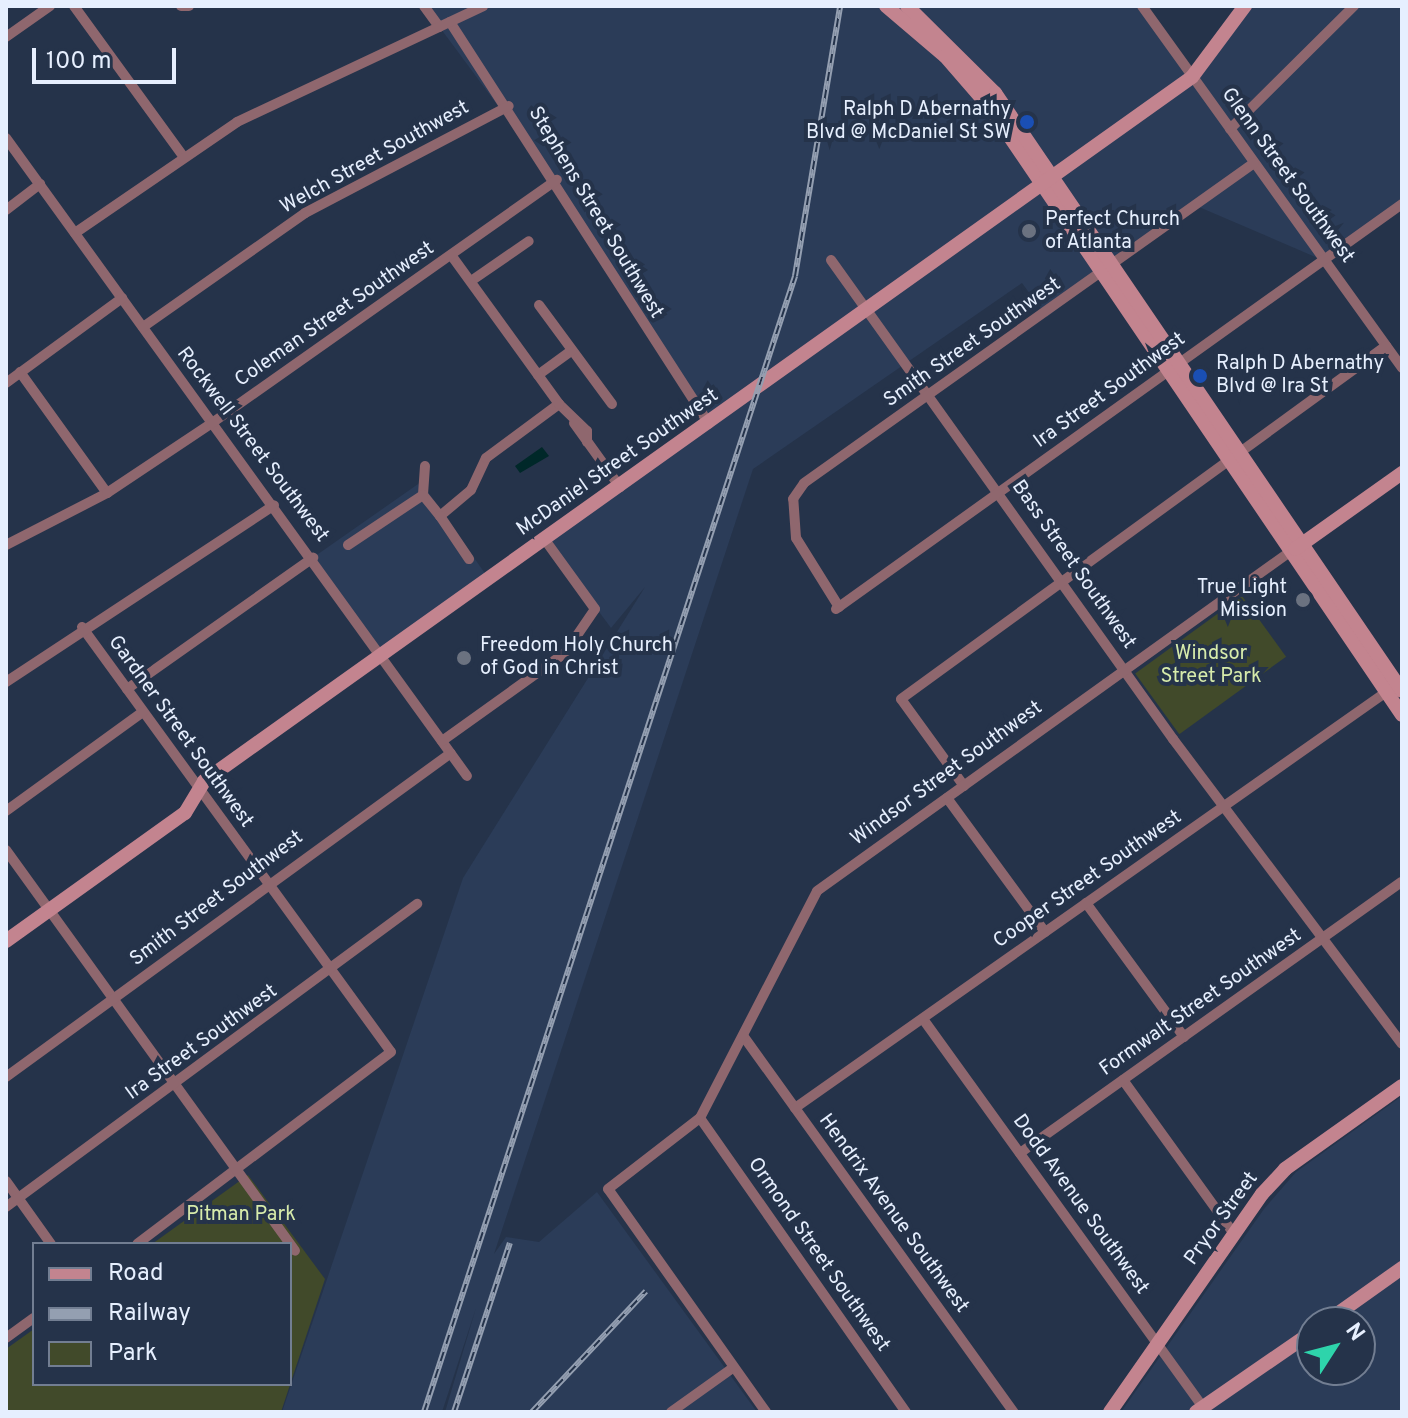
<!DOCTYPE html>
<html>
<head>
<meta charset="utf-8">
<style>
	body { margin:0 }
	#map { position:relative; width:1408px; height:1418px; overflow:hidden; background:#25334a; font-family:Overpass,sans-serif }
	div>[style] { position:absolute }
	.built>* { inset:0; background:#2b3c58; transform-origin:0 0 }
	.green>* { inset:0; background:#414a2a; transform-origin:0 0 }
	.water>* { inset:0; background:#002829 }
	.street>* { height:10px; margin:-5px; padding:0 5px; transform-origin:5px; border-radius:5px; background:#8f676e }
	.secondary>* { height:14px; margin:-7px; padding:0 7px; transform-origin:7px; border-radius:7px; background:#c3848f }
	.rail>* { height:6px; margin-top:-3px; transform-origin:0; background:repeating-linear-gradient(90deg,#25334a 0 9px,#949fb1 0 18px); box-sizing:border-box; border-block:2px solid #949fb1 }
	.dots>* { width:22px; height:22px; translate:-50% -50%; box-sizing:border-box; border:4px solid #25334a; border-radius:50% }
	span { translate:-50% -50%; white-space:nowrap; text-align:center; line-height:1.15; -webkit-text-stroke:8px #25334a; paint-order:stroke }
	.poi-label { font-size:20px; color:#e6effe }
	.right { translate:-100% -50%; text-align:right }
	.left { translate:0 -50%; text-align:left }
	.street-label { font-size:20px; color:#e6effe }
	.park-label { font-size:20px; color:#d7ebab }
	.frame { position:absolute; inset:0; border:8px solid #e6effe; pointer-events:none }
	.legend { position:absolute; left:32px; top:1242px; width:260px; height:144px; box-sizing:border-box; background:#25334a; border:2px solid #727e92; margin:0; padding:10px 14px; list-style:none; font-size:24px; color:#e6effe }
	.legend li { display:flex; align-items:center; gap:16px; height:40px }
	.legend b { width:40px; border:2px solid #727e92 }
	.north { position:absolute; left:1296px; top:1306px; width:80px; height:80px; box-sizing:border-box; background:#25334a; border:2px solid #727e92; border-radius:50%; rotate:54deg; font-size:22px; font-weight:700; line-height:32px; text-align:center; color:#e6effe }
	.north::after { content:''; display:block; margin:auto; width:28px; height:36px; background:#2ed4ab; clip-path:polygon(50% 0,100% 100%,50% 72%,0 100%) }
	.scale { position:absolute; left:32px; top:48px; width:144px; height:36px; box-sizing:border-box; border:4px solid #e6effe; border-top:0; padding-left:10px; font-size:24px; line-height:28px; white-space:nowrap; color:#e6effe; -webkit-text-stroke:6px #25334a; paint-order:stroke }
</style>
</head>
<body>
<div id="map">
	<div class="built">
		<i style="clip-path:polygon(424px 6px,1141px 6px,1188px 72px,1236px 6px,1402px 6px,1402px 206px,1327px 262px,1192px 204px,1047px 317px,1022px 283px,753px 469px,494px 1254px,506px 1237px,539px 1242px,597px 1192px,757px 1412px,445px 1412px,476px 1308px,442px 1412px,282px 1412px,463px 878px,645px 587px,611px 628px,543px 536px,704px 425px,552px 179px)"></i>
		<i style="left:421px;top:482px;width:115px;height:133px;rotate:55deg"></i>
		<i style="clip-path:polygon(evenodd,1402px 1096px,1402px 1412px,1121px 1412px,1264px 1209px,1296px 1172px,1402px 1096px,1312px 1322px,1360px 1322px,1360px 1370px,1312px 1370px,1312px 1322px)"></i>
	</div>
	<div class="green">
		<i style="left:1242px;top:596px;width:75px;height:132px;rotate:54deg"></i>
		<i style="clip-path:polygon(248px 1175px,325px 1279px,281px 1412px,6px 1412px,6px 1349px,34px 1329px,34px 1384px,290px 1384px,290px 1244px,152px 1244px)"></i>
	</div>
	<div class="water">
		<i style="clip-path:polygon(542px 447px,549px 456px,520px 473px,515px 466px)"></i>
	</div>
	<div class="street">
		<i style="left:74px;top:6px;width:185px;rotate:54deg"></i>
		<i style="left:181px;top:6px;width:8px"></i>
		<i style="left:424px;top:6px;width:26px;rotate:54deg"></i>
		<i style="left:1142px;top:6px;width:446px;rotate:54.3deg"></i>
		<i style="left:450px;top:22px;width:478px;rotate:57.2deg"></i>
		<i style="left:6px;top:37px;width:54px;rotate:-35.2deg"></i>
		<i style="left:1230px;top:129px;width:175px;rotate:-44.8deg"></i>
		<i style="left:6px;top:138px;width:787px;rotate:54.15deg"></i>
		<i style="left:6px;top:210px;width:43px;rotate:-37.4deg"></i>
		<i style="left:75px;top:233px;width:196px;rotate:-34.4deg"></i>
		<i style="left:237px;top:122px;width:272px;rotate:-25.2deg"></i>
		<i style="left:831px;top:260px;width:589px;rotate:54.47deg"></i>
		<i style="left:1173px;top:739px;width:381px;rotate:53.1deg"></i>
		<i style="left:471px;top:281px;width:70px;rotate:-34.6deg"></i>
		<i style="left:539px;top:305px;width:123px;rotate:53.6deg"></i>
		<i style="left:143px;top:327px;width:198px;rotate:-35.1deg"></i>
		<i style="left:305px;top:213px;width:230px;rotate:-27.7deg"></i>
		<i style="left:20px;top:372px;width:149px;rotate:54.3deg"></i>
		<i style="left:538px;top:375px;width:41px;rotate:-36deg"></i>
		<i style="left:6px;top:383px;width:144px;rotate:-36.2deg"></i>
		<i style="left:559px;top:404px;width:39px;rotate:44deg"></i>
		<i style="left:587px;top:431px;width:11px;rotate:90deg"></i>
		<i style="left:574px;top:423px;width:79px;rotate:54.3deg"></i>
		<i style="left:425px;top:466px;width:29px;rotate:94deg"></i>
		<i style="left:423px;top:495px;width:27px;rotate:51deg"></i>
		<i style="left:440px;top:516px;width:40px;rotate:-40deg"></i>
		<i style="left:471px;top:490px;width:35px;rotate:-65deg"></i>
		<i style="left:486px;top:458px;width:91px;rotate:-36.5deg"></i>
		<i style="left:559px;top:404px;width:184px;rotate:-125.9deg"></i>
		<i style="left:440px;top:516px;width:52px;rotate:56deg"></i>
		<i style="left:6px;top:545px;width:114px;rotate:-27.2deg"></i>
		<i style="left:107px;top:493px;width:126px;rotate:-33.7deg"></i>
		<i style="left:212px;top:423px;width:422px;rotate:-35.2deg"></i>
		<i style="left:348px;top:545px;width:90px;rotate:-33.7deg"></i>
		<i style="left:839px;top:607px;width:81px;rotate:-121.9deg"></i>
		<i style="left:796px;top:538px;width:39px;rotate:-94deg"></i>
		<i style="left:793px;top:499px;width:19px;rotate:-55deg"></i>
		<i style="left:804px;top:483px;width:552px;rotate:-35.42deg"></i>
		<i style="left:836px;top:609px;width:696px;rotate:-35.59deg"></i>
		<i style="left:82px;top:627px;width:525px;rotate:53.98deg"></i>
		<i style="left:391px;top:1052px;width:318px;rotate:142.9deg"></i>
		<i style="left:6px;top:682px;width:321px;rotate:-33.4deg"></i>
		<i style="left:127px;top:689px;width:228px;rotate:-35.2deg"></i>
		<i style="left:442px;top:741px;width:151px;rotate:-35.6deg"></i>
		<i style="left:565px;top:653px;width:53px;rotate:-55.7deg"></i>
		<i style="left:595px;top:609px;width:85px;rotate:-125.9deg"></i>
		<i style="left:964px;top:786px;width:107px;rotate:-125.9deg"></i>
		<i style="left:901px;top:699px;width:600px;rotate:-36.05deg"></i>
		<i style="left:947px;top:798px;width:166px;rotate:53.8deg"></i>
		<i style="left:6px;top:811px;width:169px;rotate:-35.9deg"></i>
		<i style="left:6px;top:850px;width:494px;rotate:54.2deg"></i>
		<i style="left:1086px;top:903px;width:166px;rotate:53.8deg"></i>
		<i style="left:923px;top:1019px;width:482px;rotate:54.2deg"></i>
		<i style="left:744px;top:1037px;width:462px;rotate:54.3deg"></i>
		<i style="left:6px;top:1077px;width:550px;rotate:-36.06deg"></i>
		<i style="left:1123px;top:1080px;width:190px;rotate:54.2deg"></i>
		<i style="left:795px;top:1108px;width:726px;rotate:-35.13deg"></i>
		<i style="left:700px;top:1118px;width:359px;rotate:55deg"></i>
		<i style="left:1020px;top:1153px;width:468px;rotate:-35.4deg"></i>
		<i style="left:6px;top:1181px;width:77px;rotate:54.5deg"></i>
		<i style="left:6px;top:1207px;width:511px;rotate:-36.4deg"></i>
		<i style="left:6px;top:1338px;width:34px;rotate:-36deg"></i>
		<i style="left:671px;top:1412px;width:77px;rotate:-35.5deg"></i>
		<i style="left:766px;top:1412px;width:273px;rotate:-125.3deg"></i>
		<i style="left:608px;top:1189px;width:116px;rotate:-37.7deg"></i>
		<i style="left:700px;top:1118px;width:255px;rotate:-62.7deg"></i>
		<i style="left:817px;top:891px;width:583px;rotate:-35.65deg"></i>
	</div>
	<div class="secondary">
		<i style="left:886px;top:6px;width:77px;rotate:40.3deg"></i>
		<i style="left:945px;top:56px;width:70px;rotate:49deg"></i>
		<i style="left:991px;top:109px;width:732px;rotate:55.85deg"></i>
		<i style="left:907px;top:6px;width:124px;rotate:44.7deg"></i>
		<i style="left:995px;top:93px;width:723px;rotate:55.76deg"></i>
		<i style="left:1295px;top:549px;width:131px;rotate:-35.4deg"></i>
		<i style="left:6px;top:941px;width:220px;rotate:-35.6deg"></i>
		<i style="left:185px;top:813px;width:37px;rotate:-59deg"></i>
		<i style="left:204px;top:781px;width:1213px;rotate:-35.47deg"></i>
		<i style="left:1192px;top:77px;width:89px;rotate:-53.3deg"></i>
		<i style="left:1326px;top:1322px;width:93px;rotate:-35.4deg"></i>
		<i style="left:1110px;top:1412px;width:266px;rotate:-55.1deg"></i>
		<i style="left:1262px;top:1194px;width:34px;rotate:-47deg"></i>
		<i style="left:1285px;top:1169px;width:143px;rotate:-35.4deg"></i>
		<i style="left:1196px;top:1412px;width:141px;rotate:-34.6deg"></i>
	</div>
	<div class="rail">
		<i style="left:424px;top:1412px;width:1195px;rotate:-71.91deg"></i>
		<i style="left:795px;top:276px;width:274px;rotate:-80.5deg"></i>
		<i style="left:454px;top:1412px;width:178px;rotate:-71.7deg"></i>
		<i style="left:532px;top:1412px;width:166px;rotate:-46.7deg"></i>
	</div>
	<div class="dots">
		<i style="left:1027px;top:122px;background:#1a4fb4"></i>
		<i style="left:1029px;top:231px;background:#6b7280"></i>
		<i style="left:1200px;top:376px;background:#1a4fb4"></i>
		<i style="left:1303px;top:600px;background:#6b7280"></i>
		<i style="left:464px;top:658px;background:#6b7280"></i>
	</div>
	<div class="poi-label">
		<span class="right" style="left:1011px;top:122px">Ralph D Abernathy<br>Blvd @ McDaniel St SW</span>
		<span class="left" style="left:1045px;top:232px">Perfect Church<br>of Atlanta</span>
		<span class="left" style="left:1216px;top:376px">Ralph D Abernathy<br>Blvd @ Ira St</span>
		<span class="right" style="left:1287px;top:600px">True Light<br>Mission</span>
		<span class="left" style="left:480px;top:658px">Freedom Holy Church<br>of God in Christ</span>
	</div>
	<div class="street-label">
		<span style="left:375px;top:158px;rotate:-29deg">Welch Street Southwest</span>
		<span style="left:1287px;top:176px;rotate:54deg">Glenn Street Southwest</span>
		<span style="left:595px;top:213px;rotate:59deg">Stephens Street Southwest</span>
		<span style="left:335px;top:315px;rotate:-35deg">Coleman Street Southwest</span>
		<span style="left:973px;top:343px;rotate:-35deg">Smith Street Southwest</span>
		<span style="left:1110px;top:391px;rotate:-36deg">Ira Street Southwest</span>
		<span style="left:252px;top:445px;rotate:53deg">Rockwell Street Southwest</span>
		<span style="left:618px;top:463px;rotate:-35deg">McDaniel Street Southwest</span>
		<span style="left:1073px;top:565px;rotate:55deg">Bass Street Southwest</span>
		<span style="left:180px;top:732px;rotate:54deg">Gardner Street Southwest</span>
		<span style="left:947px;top:774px;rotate:-36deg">Windsor Street Southwest</span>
		<span style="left:1088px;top:880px;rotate:-35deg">Cooper Street Southwest</span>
		<span style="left:217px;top:899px;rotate:-37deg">Smith Street Southwest</span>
		<span style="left:1201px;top:1003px;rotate:-35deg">Formwalt Street Southwest</span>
		<span style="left:202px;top:1043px;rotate:-36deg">Ira Street Southwest</span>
		<span style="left:1080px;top:1205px;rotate:54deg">Dodd Avenue Southwest</span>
		<span style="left:893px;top:1214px;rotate:54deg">Hendrix Avenue Southwest</span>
		<span style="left:1222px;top:1219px;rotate:-54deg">Pryor Street</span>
		<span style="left:818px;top:1255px;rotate:55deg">Ormond Street Southwest</span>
	</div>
	<div class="park-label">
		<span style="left:1211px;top:666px">Windsor<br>Street Park</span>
		<span style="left:241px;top:1215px">Pitman Park</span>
	</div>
	<div class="frame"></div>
	<ul class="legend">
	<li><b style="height:10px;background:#c3848f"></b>Road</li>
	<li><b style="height:10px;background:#949fb1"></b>Railway</li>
	<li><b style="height:22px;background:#414a2a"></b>Park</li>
	</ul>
	<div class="north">N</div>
	<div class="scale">100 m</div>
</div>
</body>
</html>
